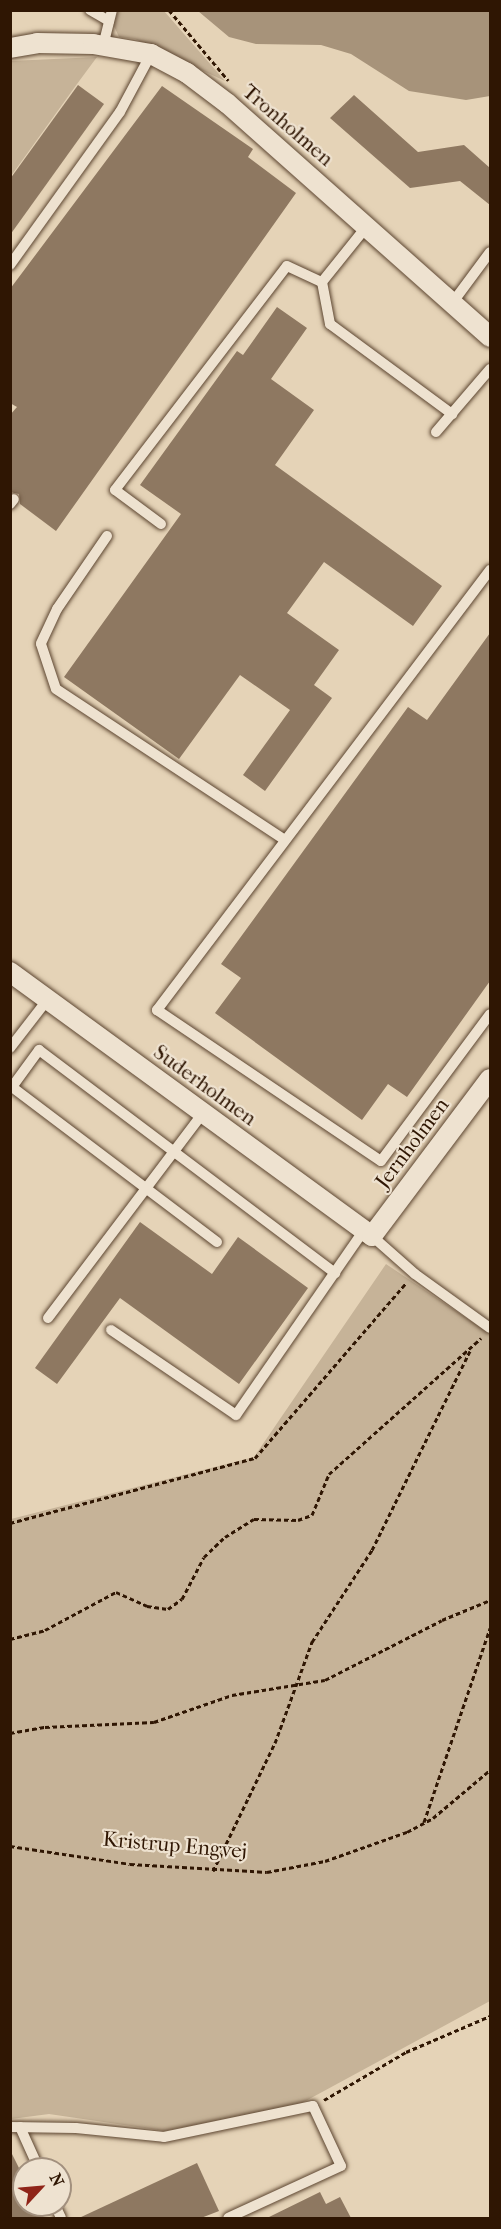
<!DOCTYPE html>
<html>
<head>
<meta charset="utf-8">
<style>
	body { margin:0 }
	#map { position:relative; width:501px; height:2229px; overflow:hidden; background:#e5d3b7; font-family:"IM FELL French Canon",serif }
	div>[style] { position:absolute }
	.green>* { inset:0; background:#c6b398 }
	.water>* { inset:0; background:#a7937a }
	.building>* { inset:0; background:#8e7861 }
	.path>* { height:3px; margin-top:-1.5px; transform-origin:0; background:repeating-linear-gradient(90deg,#2f1603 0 4.5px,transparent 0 7.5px) }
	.roads { filter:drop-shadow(0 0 2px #5c4530) drop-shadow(0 0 2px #5c4530) }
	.lane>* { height:10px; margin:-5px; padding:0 5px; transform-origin:5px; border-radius:5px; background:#eee2d0 }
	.street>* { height:20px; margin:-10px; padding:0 10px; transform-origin:10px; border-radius:10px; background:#eee2d0 }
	span { translate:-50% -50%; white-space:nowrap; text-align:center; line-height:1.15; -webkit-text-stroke:4.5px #eee2d0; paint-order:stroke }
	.street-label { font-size:21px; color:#2f1603 }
	.frame { position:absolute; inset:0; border:12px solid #2f1603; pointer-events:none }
	.north { position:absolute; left:12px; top:2157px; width:60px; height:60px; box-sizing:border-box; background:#eee2d0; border:2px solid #a2907e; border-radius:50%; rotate:64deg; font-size:16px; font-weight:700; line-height:24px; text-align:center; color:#2f1603 }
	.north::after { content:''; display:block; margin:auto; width:21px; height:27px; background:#8f2418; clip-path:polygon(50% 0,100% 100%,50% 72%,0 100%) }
</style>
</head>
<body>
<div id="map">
	<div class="green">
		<i style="clip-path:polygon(118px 11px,164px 11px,225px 81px,135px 39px,119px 37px,113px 24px)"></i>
		<i style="clip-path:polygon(97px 57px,77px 84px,11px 176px,11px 61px)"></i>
		<i style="clip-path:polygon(386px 1264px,490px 1334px,490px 2001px,300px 2104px,165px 2131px,49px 2114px,11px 2119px,11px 1519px,254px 1457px)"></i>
	</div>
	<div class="water">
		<i style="clip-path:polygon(198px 11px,490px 11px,490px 96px,466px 100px,409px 91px,351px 54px,321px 45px,256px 44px,229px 37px)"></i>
	</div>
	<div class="building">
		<i style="clip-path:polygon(78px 85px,104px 104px,10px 235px,10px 179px)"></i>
		<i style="clip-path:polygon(162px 86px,253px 149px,248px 157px,296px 193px,56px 531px,20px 504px,19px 494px,10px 492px,10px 415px,17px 407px,10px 403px,10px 289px)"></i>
		<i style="clip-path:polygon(354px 95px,418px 152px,464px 145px,490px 168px,490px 205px,460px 181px,410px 188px,330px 118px)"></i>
		<i style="clip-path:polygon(277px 307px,307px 328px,271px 379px,314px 410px,275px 465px,442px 586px,413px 626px,324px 562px,287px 613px,339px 650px,314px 685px,332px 698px,265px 791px,243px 775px,290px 710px,240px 675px,179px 759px,64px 677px,181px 514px,140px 485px,237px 351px,243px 355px)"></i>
		<i style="clip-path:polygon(490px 633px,490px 981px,407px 1097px,388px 1084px,362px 1120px,215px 1013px,241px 978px,221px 964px,408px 707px,427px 720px)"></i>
		<i style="clip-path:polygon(140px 1222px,212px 1274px,238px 1237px,308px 1288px,239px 1384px,120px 1298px,57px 1384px,35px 1368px)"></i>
		<i style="clip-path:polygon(10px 2150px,24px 2178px,24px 2205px,37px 2205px,44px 2218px,10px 2218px)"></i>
		<i style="clip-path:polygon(197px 2163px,219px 2211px,201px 2218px,79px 2218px)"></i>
		<i style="clip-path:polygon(320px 2192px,326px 2204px,340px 2197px,351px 2218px,267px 2218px)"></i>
	</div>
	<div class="path">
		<i style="left:169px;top:10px;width:92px;rotate:49.9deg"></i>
		<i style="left:10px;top:1523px;width:253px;rotate:-14.9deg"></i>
		<i style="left:255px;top:1458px;width:230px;rotate:-49.2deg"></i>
		<i style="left:10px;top:1639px;width:36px;rotate:-14deg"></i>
		<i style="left:45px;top:1630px;width:81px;rotate:-28.2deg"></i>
		<i style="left:116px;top:1592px;width:34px;rotate:24deg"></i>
		<i style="left:147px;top:1606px;width:21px;rotate:8deg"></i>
		<i style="left:168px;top:1609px;width:17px;rotate:-36deg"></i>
		<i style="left:182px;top:1599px;width:47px;rotate:-62.4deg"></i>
		<i style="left:204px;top:1557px;width:29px;rotate:-44deg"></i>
		<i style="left:225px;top:1537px;width:34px;rotate:-32deg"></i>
		<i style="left:254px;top:1519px;width:44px;rotate:1.3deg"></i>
		<i style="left:298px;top:1520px;width:15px;rotate:-20deg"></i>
		<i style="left:312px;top:1515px;width:44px;rotate:-67.5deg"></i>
		<i style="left:329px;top:1474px;width:204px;rotate:-41.8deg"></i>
		<i style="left:10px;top:1733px;width:36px;rotate:-10deg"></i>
		<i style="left:45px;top:1727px;width:109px;rotate:-2.6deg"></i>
		<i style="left:154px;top:1722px;width:83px;rotate:-19.1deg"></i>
		<i style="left:232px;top:1695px;width:94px;rotate:-9.2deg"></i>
		<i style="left:325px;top:1680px;width:131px;rotate:-27.1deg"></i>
		<i style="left:442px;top:1620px;width:52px;rotate:-22.6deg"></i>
		<i style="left:424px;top:1822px;width:205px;rotate:-71.2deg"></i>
		<i style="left:10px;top:1846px;width:121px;rotate:8.5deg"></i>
		<i style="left:130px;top:1864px;width:137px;rotate:3.3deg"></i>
		<i style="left:267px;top:1872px;width:59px;rotate:-10.7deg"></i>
		<i style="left:325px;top:1861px;width:87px;rotate:-19.5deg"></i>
		<i style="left:407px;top:1832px;width:30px;rotate:-28deg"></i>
		<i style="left:433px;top:1818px;width:75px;rotate:-40.1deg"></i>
		<i style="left:213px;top:1871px;width:142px;rotate:-64.2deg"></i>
		<i style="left:275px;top:1743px;width:108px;rotate:-69.9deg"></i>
		<i style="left:312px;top:1642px;width:110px;rotate:-56.9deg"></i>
		<i style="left:372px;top:1550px;width:222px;rotate:-63.8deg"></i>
		<i style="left:324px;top:2100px;width:95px;rotate:-30.3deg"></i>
		<i style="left:406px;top:2052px;width:91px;rotate:-23.2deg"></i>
	</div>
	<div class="roads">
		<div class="lane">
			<i style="left:90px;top:10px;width:22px;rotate:30deg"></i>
			<i style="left:103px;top:46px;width:37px;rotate:-76deg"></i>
			<i style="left:367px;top:226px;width:72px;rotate:128.8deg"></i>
			<i style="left:322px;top:282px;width:43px;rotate:79.2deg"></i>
			<i style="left:330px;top:324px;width:152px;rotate:36.4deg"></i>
			<i style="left:10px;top:265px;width:188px;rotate:-54.3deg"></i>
			<i style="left:120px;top:112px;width:66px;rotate:-61.9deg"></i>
			<i style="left:453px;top:302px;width:62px;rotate:-53.5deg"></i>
			<i style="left:436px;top:432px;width:83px;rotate:-49.4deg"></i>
			<i style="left:10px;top:504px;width:6px;rotate:-51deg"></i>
			<i style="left:161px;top:524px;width:57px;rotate:-143.5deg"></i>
			<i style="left:115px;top:490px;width:282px;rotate:-52.5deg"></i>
			<i style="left:287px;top:266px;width:38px;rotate:25deg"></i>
			<i style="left:107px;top:536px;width:88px;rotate:124.4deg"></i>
			<i style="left:57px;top:609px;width:38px;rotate:115deg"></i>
			<i style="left:41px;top:644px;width:47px;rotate:71.6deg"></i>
			<i style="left:56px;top:689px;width:274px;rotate:33.4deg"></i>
			<i style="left:490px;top:570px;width:552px;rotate:127.12deg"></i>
			<i style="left:157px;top:1010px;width:270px;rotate:34deg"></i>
			<i style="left:381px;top:1161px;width:183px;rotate:-53.4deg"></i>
			<i style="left:10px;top:1048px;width:62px;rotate:-52.2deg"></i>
			<i style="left:372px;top:1236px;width:57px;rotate:41.5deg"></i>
			<i style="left:415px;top:1274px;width:92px;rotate:35.8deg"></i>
			<i style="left:217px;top:1242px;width:257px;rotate:-142.9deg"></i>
			<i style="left:12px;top:1087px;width:46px;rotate:-53.9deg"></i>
			<i style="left:39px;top:1050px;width:371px;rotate:37deg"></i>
			<i style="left:48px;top:1318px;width:257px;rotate:-52.9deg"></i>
			<i style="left:111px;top:1330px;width:151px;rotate:34.2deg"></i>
			<i style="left:236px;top:1415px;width:225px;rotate:-55.3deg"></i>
			<i style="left:10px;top:2127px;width:66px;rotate:0.9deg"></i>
			<i style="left:76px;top:2128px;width:88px;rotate:5.8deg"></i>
			<i style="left:164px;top:2137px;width:152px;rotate:-11.8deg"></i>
			<i style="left:313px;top:2106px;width:66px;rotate:65deg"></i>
			<i style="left:341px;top:2166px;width:124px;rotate:155.3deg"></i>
			<i style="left:20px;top:2127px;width:46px;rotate:65.7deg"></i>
			<i style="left:55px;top:2205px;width:14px;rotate:65deg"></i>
		</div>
		<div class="street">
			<i style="left:10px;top:48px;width:27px;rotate:-10deg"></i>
			<i style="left:37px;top:43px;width:56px;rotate:1deg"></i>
			<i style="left:93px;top:44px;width:59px;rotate:9.8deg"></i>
			<i style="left:151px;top:54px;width:41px;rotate:27.8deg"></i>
			<i style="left:187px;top:73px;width:51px;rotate:37.1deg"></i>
			<i style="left:228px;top:104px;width:351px;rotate:41.6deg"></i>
			<i style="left:10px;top:972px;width:448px;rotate:36.1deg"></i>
			<i style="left:372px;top:1236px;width:196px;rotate:-53.1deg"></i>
		</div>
	</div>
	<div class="street-label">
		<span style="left:288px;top:125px;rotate:41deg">Tronholmen</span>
		<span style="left:205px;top:1085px;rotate:36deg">Suderholmen</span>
		<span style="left:412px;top:1143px;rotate:-53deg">Jernholmen</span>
		<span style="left:175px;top:1845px;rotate:5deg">Kristrup Engvej</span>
	</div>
	<div class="frame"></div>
	<div class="north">N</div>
</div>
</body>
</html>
